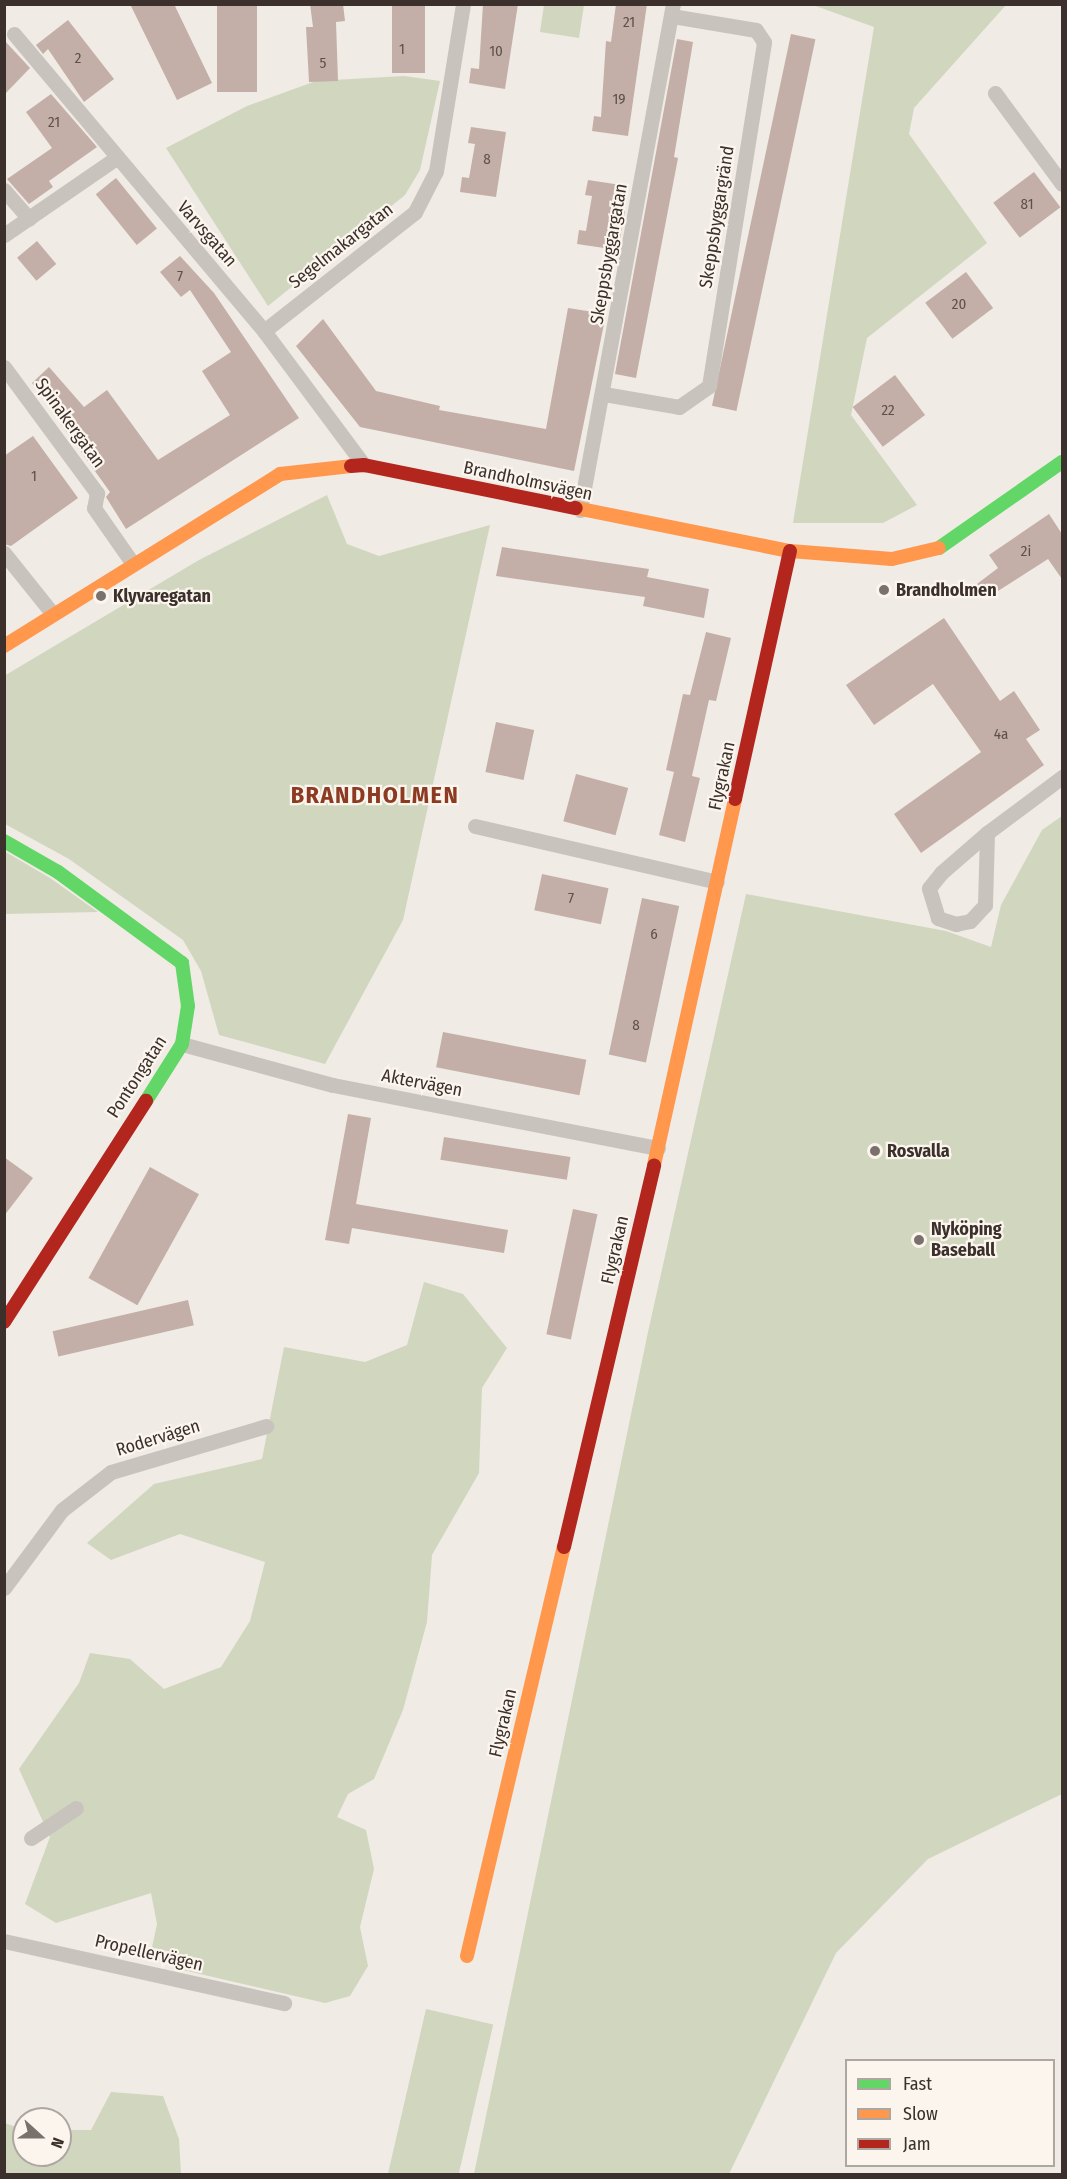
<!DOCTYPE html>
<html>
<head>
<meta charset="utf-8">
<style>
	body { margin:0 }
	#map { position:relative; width:1067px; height:2179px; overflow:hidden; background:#f0ebe5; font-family:"Fira Sans Condensed",sans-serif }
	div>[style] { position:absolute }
	.green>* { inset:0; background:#d1d6bf; transform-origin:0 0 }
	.building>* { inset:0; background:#c3afa7; transform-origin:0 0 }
	.street>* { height:15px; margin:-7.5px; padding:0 7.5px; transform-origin:7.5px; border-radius:7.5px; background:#c9c3be }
	.fast>* { height:14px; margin:-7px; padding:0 7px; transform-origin:7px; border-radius:7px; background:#63d668 }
	.slow>* { height:14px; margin:-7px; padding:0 7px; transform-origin:7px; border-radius:7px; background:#ff974d }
	.jam>* { height:14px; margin:-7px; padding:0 7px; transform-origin:7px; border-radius:7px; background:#b3261e }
	.dots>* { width:16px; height:16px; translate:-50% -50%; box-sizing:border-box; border:3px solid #fbf5ee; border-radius:50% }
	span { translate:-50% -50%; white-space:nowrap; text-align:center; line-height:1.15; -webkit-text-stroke:4.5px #fbf5ee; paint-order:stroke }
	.number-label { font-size:15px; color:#5d504a }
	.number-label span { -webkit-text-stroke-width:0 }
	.street-label { font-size:18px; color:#3b302b }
	.poi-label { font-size:18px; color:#3b302b; font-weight:700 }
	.left { translate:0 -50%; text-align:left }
	.district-label { font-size:24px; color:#8c3b22; font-weight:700; letter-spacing:1.5px }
	.frame { position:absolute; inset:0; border:6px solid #3b302b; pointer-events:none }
	.legend { position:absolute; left:845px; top:2059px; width:210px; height:108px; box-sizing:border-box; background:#fbf5ee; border:2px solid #aea6a0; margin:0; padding:8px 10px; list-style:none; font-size:18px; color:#3b302b }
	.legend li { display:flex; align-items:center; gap:12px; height:30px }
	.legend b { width:30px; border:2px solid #aea6a0 }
	.north { position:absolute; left:12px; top:2107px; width:60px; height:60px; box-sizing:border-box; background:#fbf5ee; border:2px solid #aea6a0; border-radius:50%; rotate:111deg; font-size:16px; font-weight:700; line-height:24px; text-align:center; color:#3b302b }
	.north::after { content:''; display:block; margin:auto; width:21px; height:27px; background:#7a716c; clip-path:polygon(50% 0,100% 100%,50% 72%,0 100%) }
</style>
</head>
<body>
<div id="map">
	<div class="green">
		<i style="clip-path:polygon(544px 5px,584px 5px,579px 38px,540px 32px)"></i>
		<i style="clip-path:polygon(813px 5px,1006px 5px,914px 108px,909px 134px,987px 243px,867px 338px,851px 415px,917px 505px,883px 523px,793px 523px,874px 27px)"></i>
		<i style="clip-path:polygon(404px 76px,440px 81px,420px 170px,405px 195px,268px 306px,166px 148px,247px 106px,316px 81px)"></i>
		<i style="clip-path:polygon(327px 495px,347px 544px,379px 556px,490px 525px,403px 920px,325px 1064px,219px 1035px,201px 971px,183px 940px,69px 859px,5px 824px,4px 676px,199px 560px)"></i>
		<i style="clip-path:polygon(1062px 816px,1062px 1794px,928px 1859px,836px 1953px,729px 2174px,474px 2174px,648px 1332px,746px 894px,946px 931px,991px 947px,1001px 905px,1042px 830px)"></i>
		<i style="clip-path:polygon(4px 851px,50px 878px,98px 912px,5px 914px)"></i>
		<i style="clip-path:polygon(424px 1282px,463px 1294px,507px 1348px,482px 1388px,479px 1473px,432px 1555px,427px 1622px,403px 1710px,374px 1779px,348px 1794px,337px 1817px,366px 1830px,374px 1869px,360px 1927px,368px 1966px,350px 1996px,325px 2003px,183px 1970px,151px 1952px,157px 1924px,151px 1893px,56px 1923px,25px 1904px,50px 1837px,19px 1769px,79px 1683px,90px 1653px,130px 1659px,164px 1689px,221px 1667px,250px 1621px,265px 1562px,180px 1534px,111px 1560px,87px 1543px,154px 1484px,262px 1459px,284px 1347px,365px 1362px,407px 1345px)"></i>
		<i style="left:426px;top:2009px;width:69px;height:169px;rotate:13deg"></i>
		<i style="clip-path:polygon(111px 2092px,163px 2096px,179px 2139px,181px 2174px,5px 2174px,5px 2123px,24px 2130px,24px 2155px,60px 2155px,60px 2130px,91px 2130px)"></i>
	</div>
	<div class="building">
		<i style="clip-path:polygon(130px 4px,174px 4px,212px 83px,177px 100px)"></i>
		<i style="left:217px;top:4px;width:40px;height:88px"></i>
		<i style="clip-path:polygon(310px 4px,343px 4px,345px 21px,336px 22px,338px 81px,309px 82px,306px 27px,313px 27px)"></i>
		<i style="left:392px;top:4px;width:33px;height:69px"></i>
		<i style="clip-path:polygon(483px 4px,518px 4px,505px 89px,469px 83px,471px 68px,479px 69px)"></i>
		<i style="clip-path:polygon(616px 4px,647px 4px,628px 136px,592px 131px,594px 116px,601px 117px,606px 41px,611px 42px)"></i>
		<i style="clip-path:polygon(68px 20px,114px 79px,84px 102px,48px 49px,43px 54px,36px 45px)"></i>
		<i style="left:791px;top:34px;width:25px;height:380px;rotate:12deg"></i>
		<i style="clip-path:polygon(677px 39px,693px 42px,674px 157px,678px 158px,636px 378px,615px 374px)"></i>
		<i style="clip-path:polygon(4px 40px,30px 68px,4px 95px)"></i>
		<i style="clip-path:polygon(51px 94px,97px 147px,49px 181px,53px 187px,29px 204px,7px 179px,52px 148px,26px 112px)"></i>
		<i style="clip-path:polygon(471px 127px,506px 132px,496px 197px,460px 192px,462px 177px,469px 178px,475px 144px,468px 143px)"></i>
		<i style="left:1034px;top:172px;width:44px;height:51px;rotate:53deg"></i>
		<i style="left:116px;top:178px;width:65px;height:26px;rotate:51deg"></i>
		<i style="clip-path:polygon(588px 180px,621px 185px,617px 210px,625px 211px,618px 250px,577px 244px,579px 230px,586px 231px,592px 196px,585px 195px)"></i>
		<i style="left:37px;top:241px;width:30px;height:26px;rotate:50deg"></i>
		<i style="clip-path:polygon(180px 256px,214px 293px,299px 418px,126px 529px,106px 497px,110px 492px,61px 424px,65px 422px,32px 383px,49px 367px,84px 407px,107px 390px,158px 460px,230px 415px,202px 371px,231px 352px,190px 290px,181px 297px,160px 272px)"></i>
		<i style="left:966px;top:272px;width:45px;height:51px;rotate:53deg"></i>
		<i style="clip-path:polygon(568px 308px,606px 314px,574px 471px,360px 427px,296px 346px,323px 319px,376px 391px,440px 406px,439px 410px,546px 429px)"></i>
		<i style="left:895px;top:375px;width:50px;height:53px;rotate:53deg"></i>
		<i style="clip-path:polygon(33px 436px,78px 498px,11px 546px,4px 544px,4px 456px)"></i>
		<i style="clip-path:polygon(1049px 514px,1062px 534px,1062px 579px,1048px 559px,987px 598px,977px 584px,998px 568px,989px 555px)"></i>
		<i style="clip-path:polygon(502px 547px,649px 569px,647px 577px,709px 589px,704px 618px,643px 606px,645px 597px,496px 576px)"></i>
		<i style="clip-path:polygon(944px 618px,1000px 701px,1014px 691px,1040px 730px,1026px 739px,1044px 765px,921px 853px,894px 814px,981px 752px,933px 684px,874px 725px,846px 685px)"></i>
		<i style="clip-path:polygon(706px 632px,731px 638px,716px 701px,709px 700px,692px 776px,700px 778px,685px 842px,659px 835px,674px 772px,666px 770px,683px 694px,690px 695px)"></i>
		<i style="left:496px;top:722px;width:39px;height:51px;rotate:12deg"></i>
		<i style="left:576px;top:774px;width:54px;height:49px;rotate:15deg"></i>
		<i style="left:542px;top:874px;width:68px;height:37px;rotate:12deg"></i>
		<i style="left:642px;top:898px;width:38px;height:160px;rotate:12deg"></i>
		<i style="left:443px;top:1032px;width:146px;height:36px;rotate:11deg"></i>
		<i style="clip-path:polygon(348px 1114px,371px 1118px,356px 1204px,508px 1230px,504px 1253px,352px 1228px,349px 1244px,325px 1240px)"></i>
		<i style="left:444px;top:1137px;width:128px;height:23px;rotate:9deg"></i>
		<i style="clip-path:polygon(4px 1157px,33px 1178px,4px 1216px)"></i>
		<i style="left:150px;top:1167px;width:56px;height:127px;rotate:29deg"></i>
		<i style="left:573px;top:1209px;width:25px;height:128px;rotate:12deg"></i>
		<i style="left:188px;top:1300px;width:26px;height:139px;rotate:77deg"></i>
	</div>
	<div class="street">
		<i style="left:14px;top:34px;width:388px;rotate:49.9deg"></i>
		<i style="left:264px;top:331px;width:167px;rotate:53.3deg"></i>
		<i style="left:995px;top:93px;width:113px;rotate:53.6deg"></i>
		<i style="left:4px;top:190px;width:38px;rotate:49deg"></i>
		<i style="left:4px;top:235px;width:136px;rotate:-34.5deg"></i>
		<i style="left:264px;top:331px;width:192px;rotate:-38.2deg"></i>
		<i style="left:415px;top:212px;width:46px;rotate:-62.9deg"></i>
		<i style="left:436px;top:171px;width:169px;rotate:-80.8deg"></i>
		<i style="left:4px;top:367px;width:157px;rotate:53.6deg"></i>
		<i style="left:97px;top:493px;width:15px;rotate:101deg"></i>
		<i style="left:94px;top:508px;width:68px;rotate:55.1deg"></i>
		<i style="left:604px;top:394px;width:76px;rotate:9.8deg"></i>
		<i style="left:679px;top:407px;width:37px;rotate:-35deg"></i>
		<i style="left:709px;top:386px;width:348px;rotate:-80.9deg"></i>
		<i style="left:764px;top:42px;width:14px;rotate:-124deg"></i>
		<i style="left:756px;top:30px;width:86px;rotate:-170.6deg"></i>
		<i style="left:580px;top:510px;width:514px;rotate:-79.59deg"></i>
		<i style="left:4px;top:553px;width:77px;rotate:51.3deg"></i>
		<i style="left:475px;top:826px;width:248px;rotate:13deg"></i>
		<i style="left:987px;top:833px;width:72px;rotate:91.6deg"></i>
		<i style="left:985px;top:905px;width:22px;rotate:133deg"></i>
		<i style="left:970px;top:921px;width:14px;rotate:168deg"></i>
		<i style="left:956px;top:924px;width:19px;rotate:-162deg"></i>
		<i style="left:938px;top:918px;width:31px;rotate:-107deg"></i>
		<i style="left:929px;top:888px;width:19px;rotate:-51deg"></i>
		<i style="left:941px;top:873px;width:61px;rotate:-41deg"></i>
		<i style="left:987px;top:833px;width:94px;rotate:-36.7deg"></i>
		<i style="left:182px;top:1044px;width:156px;rotate:15.2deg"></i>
		<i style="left:333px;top:1085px;width:331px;rotate:11deg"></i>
		<i style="left:4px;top:1588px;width:97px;rotate:-53.4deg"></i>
		<i style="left:62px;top:1510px;width:62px;rotate:-37.8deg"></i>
		<i style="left:111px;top:1472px;width:162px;rotate:-16.5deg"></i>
		<i style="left:31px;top:1838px;width:54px;rotate:-33.7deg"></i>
		<i style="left:4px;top:1941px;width:287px;rotate:12.5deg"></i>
	</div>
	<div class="fast">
		<i style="left:939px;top:548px;width:150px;rotate:-35deg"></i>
		<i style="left:4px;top:841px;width:62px;rotate:29.9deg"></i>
		<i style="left:58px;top:872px;width:154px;rotate:36.3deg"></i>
		<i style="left:182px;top:963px;width:43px;rotate:82.1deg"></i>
		<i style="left:188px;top:1006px;width:38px;rotate:99deg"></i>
		<i style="left:182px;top:1044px;width:67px;rotate:122.3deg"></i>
	</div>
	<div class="slow">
		<i style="left:576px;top:508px;width:218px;rotate:11.4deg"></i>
		<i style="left:790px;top:551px;width:102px;rotate:4.5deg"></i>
		<i style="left:892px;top:559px;width:48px;rotate:-13.2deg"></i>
		<i style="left:4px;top:646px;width:325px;rotate:-31.9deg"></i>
		<i style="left:280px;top:474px;width:71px;rotate:-6.4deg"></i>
		<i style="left:654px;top:1165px;width:375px;rotate:-77.5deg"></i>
		<i style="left:467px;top:1956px;width:420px;rotate:-76.7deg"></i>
	</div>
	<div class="jam">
		<i style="left:351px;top:466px;width:13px;rotate:-4deg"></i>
		<i style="left:364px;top:465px;width:216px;rotate:11.5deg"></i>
		<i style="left:735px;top:799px;width:254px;rotate:-77.5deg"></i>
		<i style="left:4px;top:1322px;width:263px;rotate:-57.3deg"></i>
		<i style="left:564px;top:1547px;width:392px;rotate:-76.7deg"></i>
	</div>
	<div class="dots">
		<i style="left:884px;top:590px;background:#7a716c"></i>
		<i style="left:101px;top:596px;background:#7a716c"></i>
		<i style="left:875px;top:1151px;background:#7a716c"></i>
		<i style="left:919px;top:1240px;background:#7a716c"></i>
	</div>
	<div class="number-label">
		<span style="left:629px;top:23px">21</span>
		<span style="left:402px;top:50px">1</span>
		<span style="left:496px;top:52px">10</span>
		<span style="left:78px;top:59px">2</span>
		<span style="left:323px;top:64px">5</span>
		<span style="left:619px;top:100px">19</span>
		<span style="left:54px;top:123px">21</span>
		<span style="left:487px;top:160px">8</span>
		<span style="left:1027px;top:205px">81</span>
		<span style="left:180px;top:277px">7</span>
		<span style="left:959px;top:305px">20</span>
		<span style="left:888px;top:411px">22</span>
		<span style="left:34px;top:477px">1</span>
		<span style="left:1026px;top:552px">2i</span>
		<span style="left:1001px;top:735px">4a</span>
		<span style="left:571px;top:899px">7</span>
		<span style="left:654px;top:935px">6</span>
		<span style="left:636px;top:1026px">8</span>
	</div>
	<div class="street-label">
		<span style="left:717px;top:217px;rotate:-81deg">Skeppsbyggargränd</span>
		<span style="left:207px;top:234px;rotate:49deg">Varvsgatan</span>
		<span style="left:341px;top:246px;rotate:-38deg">Segelmakargatan</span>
		<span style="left:609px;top:254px;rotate:-80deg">Skeppsbyggargatan</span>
		<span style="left:70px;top:423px;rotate:54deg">Spinakergatan</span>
		<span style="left:528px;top:481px;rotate:12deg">Brandholmsvägen</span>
		<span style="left:722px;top:776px;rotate:-78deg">Flygrakan</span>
		<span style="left:137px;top:1077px;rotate:-57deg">Pontongatan</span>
		<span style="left:422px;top:1083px;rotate:11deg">Aktervägen</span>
		<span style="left:615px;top:1250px;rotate:-77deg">Flygrakan</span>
		<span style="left:158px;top:1438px;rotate:-17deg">Rodervägen</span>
		<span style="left:503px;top:1723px;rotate:-77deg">Flygrakan</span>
		<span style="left:149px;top:1953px;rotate:13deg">Propellervägen</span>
	</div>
	<div class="poi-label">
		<span class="left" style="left:896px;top:590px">Brandholmen</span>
		<span class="left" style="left:113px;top:596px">Klyvaregatan</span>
		<span class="left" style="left:887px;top:1151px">Rosvalla</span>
		<span class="left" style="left:931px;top:1240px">Nyköping<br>Baseball</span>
	</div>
	<div class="district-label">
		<span style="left:375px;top:796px">BRANDHOLMEN</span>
	</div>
	<div class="frame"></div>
	<ul class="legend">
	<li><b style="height:8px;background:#63d668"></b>Fast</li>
	<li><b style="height:8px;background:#ff974d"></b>Slow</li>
	<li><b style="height:8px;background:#b3261e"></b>Jam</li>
	</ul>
	<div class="north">N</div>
</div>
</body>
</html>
